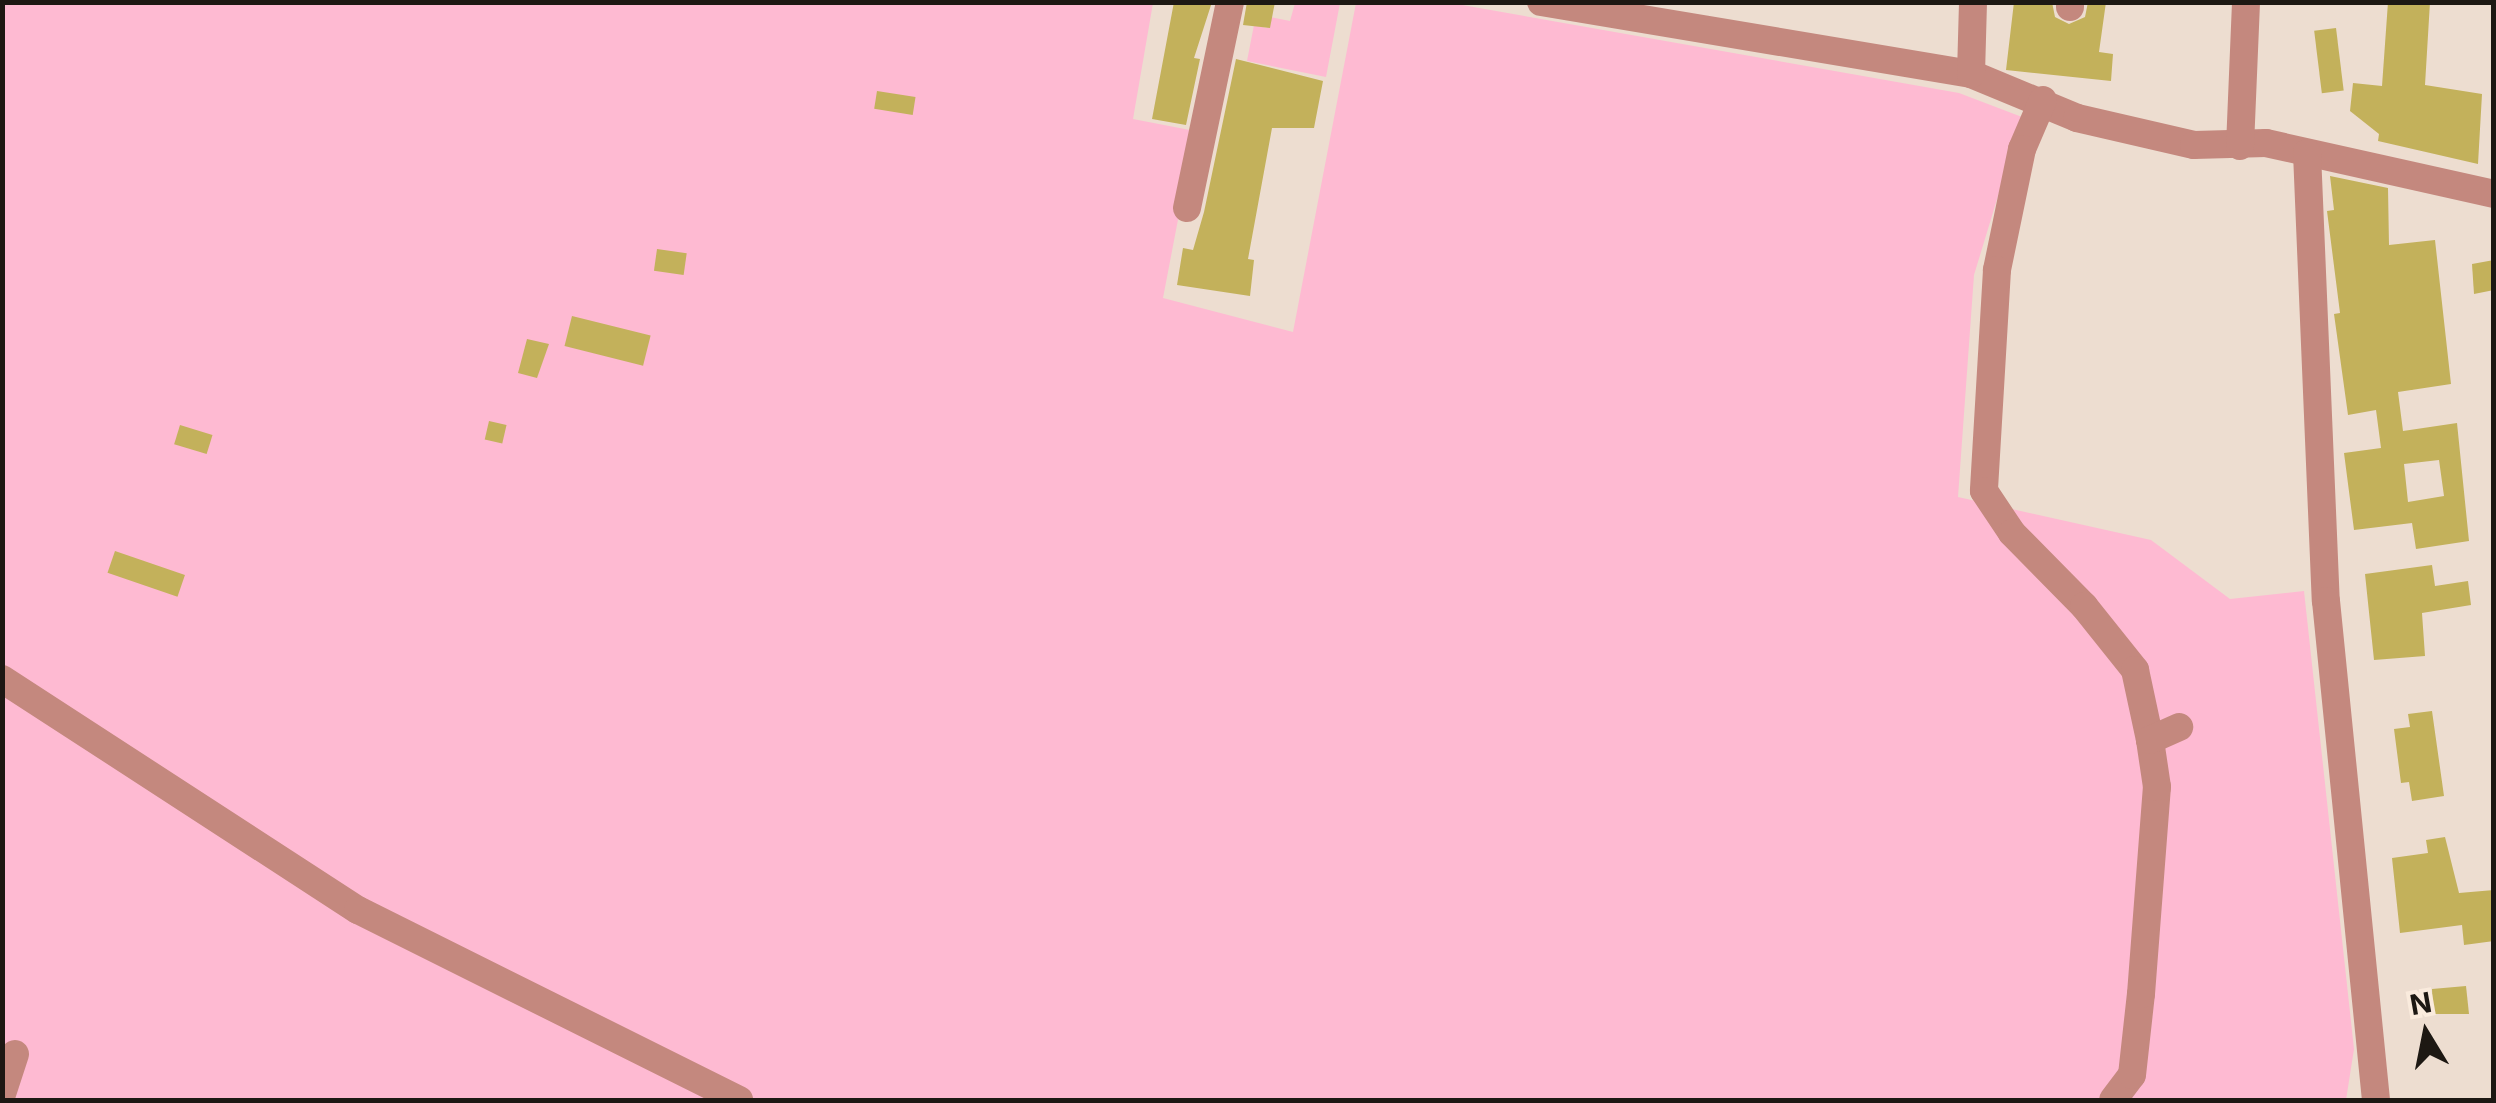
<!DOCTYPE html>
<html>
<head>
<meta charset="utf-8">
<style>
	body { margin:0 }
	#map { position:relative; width:2496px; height:1103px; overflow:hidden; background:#edddd0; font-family:Inter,sans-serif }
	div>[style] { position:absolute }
	.green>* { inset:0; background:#febad2 }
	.building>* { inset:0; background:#c3b15b; transform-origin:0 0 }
	.minor>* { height:28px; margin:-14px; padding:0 14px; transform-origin:14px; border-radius:14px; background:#c4887e }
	span { translate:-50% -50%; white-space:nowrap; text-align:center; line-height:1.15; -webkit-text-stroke:8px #faebdd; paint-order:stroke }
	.frame { position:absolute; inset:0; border:5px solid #1d1813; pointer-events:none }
	.north { position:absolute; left:2376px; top:983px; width:100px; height:100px; -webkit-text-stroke:8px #faebdd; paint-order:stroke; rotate:350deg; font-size:28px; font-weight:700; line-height:40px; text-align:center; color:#1d1813 }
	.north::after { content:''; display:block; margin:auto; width:35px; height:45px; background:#1d1813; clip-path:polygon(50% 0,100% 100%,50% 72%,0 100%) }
</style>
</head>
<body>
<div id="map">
	<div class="green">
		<i style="clip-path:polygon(2px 3px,1153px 3px,1133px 119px,1195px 131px,1163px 298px,1293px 332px,1356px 3px,1451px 3px,1959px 93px,2022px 117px,1974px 275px,1958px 497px,2151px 540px,2230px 599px,2304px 591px,2354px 1049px,2346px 1100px,3px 1100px)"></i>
		<i style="clip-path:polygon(1295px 3px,1340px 3px,1326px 77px,1247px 61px,1254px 25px,1267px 28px,1270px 17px,1290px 21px)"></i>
	</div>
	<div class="building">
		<i style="clip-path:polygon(1174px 2px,1212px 2px,1194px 58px,1200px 59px,1186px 125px,1152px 119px)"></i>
		<i style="clip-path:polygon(1247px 2px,1275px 2px,1270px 28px,1243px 25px)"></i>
		<i style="clip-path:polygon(2014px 2px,2052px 2px,2055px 17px,2069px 24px,2085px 17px,2088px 2px,2106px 2px,2099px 52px,2113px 54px,2111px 81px,2006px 70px)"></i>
		<i style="clip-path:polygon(2388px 2px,2430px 2px,2425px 85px,2482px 94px,2478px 164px,2378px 141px,2379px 134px,2350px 111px,2353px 83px,2382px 86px)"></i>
		<i style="left:2336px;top:28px;width:63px;height:22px;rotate:83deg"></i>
		<i style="clip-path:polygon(1236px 59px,1323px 81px,1314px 128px,1272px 128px,1248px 259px,1254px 260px,1250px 296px,1177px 285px,1183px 248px,1193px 250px,1204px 212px)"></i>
		<i style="left:877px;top:91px;width:39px;height:18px;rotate:9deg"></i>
		<i style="clip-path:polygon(evenodd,2330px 176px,2388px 188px,2389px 245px,2435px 240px,2451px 384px,2398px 392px,2403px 431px,2457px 423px,2469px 541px,2416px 549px,2412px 523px,2354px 530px,2344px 453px,2381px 448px,2376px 410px,2348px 415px,2334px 314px,2340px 313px,2327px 211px,2334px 210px,2330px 176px,2439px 460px,2444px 496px,2408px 502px,2404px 464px,2439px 460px)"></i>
		<i style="left:657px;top:249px;width:30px;height:22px;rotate:8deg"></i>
		<i style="clip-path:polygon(2494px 260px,2494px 290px,2474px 294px,2472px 264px)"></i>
		<i style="left:572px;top:316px;width:81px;height:31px;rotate:14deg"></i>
		<i style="clip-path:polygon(527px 339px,549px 344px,537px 378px,518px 373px)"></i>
		<i style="left:489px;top:421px;width:18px;height:19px;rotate:13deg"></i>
		<i style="left:180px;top:425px;width:34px;height:20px;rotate:17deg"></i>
		<i style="left:115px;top:551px;width:74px;height:23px;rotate:19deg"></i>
		<i style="clip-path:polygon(2432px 565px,2435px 586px,2468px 581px,2471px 605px,2422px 613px,2425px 656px,2374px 660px,2365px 574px)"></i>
		<i style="clip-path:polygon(2432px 711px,2444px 796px,2412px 801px,2409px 782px,2401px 783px,2394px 729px,2410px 727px,2408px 714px)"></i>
		<i style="clip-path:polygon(2445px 837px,2459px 893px,2494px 890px,2494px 941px,2464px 945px,2462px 925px,2400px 933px,2392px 858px,2428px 853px,2426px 840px)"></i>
		<i style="clip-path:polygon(2466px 986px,2469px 1014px,2433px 1014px,2432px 989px)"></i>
	</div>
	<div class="minor">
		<i style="left:1541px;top:2px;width:436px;rotate:9.5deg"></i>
		<i style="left:1971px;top:74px;width:115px;rotate:22.5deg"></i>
		<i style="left:2077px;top:118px;width:120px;rotate:13deg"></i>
		<i style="left:2194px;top:145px;width:72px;rotate:-1.6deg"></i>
		<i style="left:2266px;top:143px;width:234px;rotate:12.6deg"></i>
		<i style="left:2070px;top:2px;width:5px;rotate:90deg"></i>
		<i style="left:1971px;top:74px;width:72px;rotate:-88.4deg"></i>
		<i style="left:2043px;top:100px;width:53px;rotate:113.2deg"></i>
		<i style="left:2022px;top:149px;width:124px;rotate:101.7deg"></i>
		<i style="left:1997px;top:270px;width:221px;rotate:93.4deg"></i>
		<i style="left:1984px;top:491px;width:50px;rotate:56.3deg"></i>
		<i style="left:2012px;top:533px;width:103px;rotate:45.4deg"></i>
		<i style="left:2084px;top:606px;width:82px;rotate:51.4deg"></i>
		<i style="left:2135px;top:670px;width:72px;rotate:77.9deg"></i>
		<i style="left:2240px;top:146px;width:144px;rotate:-87.6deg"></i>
		<i style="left:2307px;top:153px;width:448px;rotate:87.6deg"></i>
		<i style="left:2326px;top:601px;width:501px;rotate:84.28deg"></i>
		<i style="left:1187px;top:208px;width:210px;rotate:-78.2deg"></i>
		<i style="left:2px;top:679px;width:424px;rotate:33deg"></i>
		<i style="left:358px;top:910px;width:426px;rotate:26.5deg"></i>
		<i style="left:2px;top:1094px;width:42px;rotate:-72deg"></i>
		<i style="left:2113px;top:1100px;width:31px;rotate:-53deg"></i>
		<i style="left:2132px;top:1075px;width:81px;rotate:-83.7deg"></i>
		<i style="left:2141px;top:994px;width:208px;rotate:-85.6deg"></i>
		<i style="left:2157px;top:787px;width:48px;rotate:-98.5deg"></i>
		<i style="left:2150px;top:740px;width:32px;rotate:-24deg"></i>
	</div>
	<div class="frame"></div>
	<div class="north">N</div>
</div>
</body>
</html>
